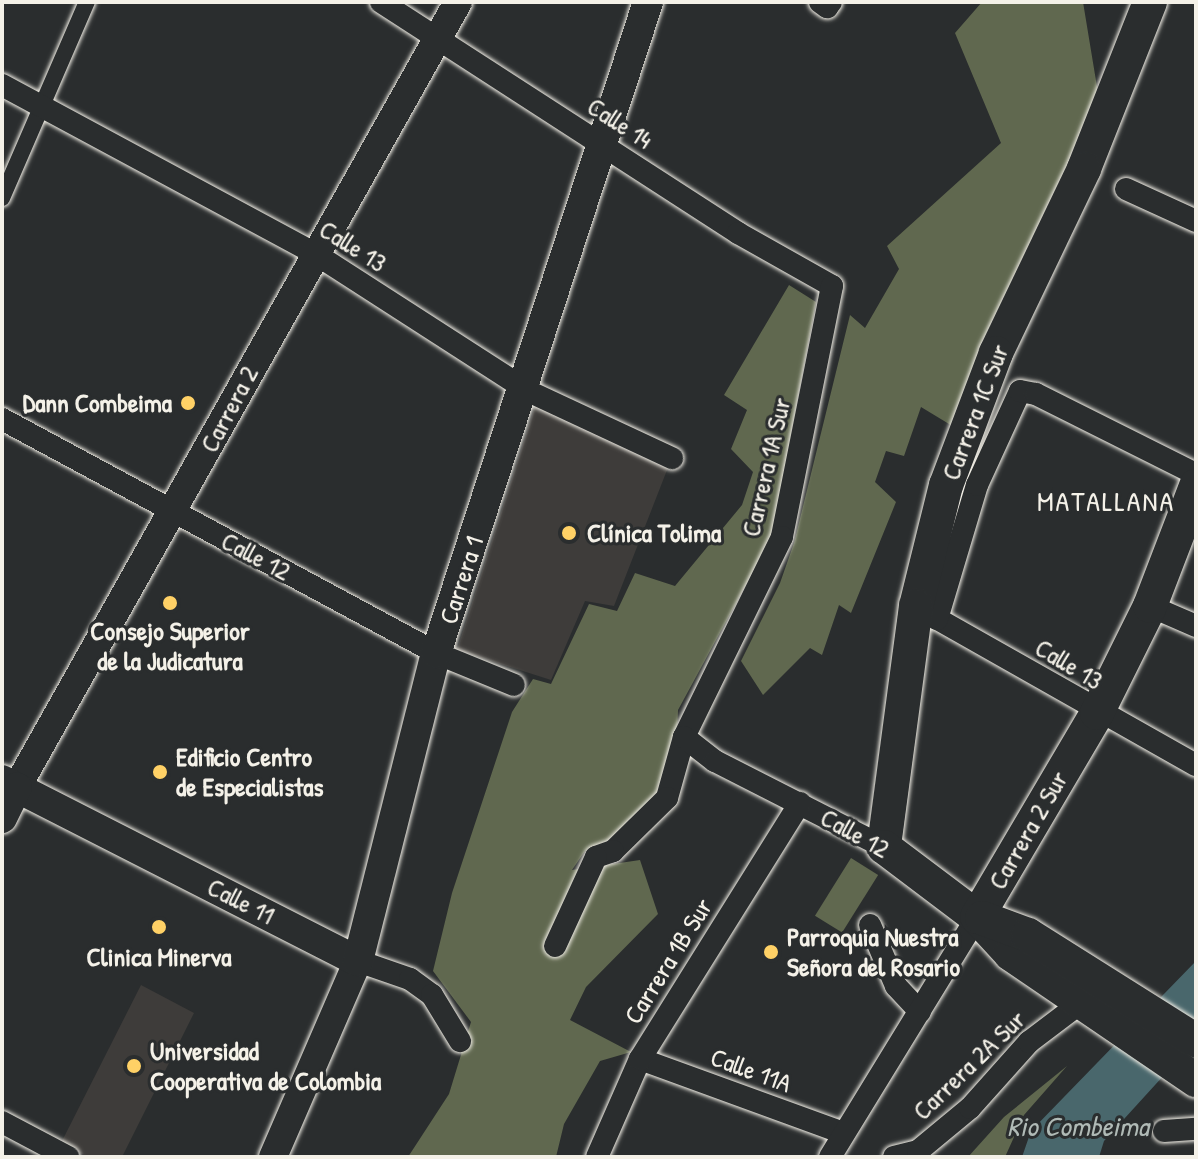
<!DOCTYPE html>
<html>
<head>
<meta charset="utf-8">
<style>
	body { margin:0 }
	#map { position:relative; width:1198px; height:1159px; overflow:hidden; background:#2a2d2e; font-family:"Patrick Hand",sans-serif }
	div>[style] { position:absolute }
	.built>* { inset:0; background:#3e3c3a }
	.green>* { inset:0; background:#60684f; transform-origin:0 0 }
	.water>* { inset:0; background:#49676c }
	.roads { filter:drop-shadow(0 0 2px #f4f1e8) drop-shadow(0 0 2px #f4f1e8) }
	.pedestrian>* { height:16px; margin:-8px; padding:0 8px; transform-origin:8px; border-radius:8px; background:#2a2d2e }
	.minor>* { height:22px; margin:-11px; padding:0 11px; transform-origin:11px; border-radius:11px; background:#2a2d2e }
	.tertiary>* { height:28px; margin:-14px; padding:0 14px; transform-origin:14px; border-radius:14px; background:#2a2d2e }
	.secondary>* { height:30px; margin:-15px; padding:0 15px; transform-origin:15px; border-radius:15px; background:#2a2d2e }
	.primary>* { height:34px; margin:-17px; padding:0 17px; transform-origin:17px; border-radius:17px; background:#2a2d2e }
	.dots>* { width:22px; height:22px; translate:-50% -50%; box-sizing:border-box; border:4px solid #2a2d2e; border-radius:50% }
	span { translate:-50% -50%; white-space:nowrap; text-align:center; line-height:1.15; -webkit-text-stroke:6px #2a2d2e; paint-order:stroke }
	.street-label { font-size:26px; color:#f4f1e8 }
	.poi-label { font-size:26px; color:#f4f1e8; font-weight:700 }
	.right { translate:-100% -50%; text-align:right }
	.left { translate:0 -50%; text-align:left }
	.neighbourhood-label { font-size:28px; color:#f4f1e8; letter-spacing:2px }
	.water-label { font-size:28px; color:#b0bab6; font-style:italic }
	.frame { position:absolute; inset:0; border:4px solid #f4f1e8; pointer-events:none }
</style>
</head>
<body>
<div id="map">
	<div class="built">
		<i style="clip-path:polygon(536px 403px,669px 465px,614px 606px,585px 601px,551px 680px,457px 650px)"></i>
		<i style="clip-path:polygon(141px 985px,194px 1013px,122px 1157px,88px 1157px,61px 1143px)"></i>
	</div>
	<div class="green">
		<i style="clip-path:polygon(982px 2px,1083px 2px,1100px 105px,954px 427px,921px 407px,904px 456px,886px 451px,875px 482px,896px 502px,851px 613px,839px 605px,822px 655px,810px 648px,763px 695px,741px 661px,780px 583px,794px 543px,850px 315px,865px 328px,899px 269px,887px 246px,1001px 143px,955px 33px)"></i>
		<i style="clip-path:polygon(789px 285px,816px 302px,771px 539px,678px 710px,677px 737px,660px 792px,615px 837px,585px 851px,572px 870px,640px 860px,658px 914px,586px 987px,570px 1020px,631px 1052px,600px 1061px,564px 1124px,556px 1157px,408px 1157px,449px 1094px,471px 1022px,433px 971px,452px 893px,512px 712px,533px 679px,551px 684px,589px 604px,617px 611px,635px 573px,675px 586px,742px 505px,753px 472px,731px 449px,747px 410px,724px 395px)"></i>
		<i style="left:851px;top:858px;width:32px;height:68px;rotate:32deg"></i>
		<i style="clip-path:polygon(1067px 1066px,1024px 1115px,1005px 1157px,968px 1157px,1004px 1117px)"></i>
	</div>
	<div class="water">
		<i style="clip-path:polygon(1196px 961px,1196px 1040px,1104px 1141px,1099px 1157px,1022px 1157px,1031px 1131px)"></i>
	</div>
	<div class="roads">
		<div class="pedestrian">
			<i style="left:2px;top:198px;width:214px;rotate:-66.6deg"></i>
		</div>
		<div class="minor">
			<i style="left:381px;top:2px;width:425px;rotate:32.9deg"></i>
			<i style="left:738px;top:233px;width:108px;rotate:29.4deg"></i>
			<i style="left:832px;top:286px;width:256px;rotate:101.3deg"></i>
			<i style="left:782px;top:537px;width:223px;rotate:116.1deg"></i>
			<i style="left:684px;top:737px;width:63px;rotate:105.6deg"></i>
			<i style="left:667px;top:798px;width:76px;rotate:135.5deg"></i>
			<i style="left:613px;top:851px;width:18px;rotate:161deg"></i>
			<i style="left:596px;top:857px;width:98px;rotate:114.7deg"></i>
			<i style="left:820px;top:2px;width:9px;rotate:36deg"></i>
			<i style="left:827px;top:7px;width:6px;rotate:-51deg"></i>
			<i style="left:2px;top:85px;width:354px;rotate:28.3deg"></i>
			<i style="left:314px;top:253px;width:255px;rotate:32.8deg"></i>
			<i style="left:528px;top:391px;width:159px;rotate:25deg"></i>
			<i style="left:1126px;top:189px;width:77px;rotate:24.6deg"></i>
			<i style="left:2px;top:419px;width:493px;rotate:28.3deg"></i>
			<i style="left:436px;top:653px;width:84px;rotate:22.3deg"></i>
			<i style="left:1150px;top:606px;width:50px;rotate:23.5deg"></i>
			<i style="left:927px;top:613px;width:309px;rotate:29.5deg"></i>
			<i style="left:937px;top:619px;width:140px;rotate:-73.4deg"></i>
			<i style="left:977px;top:485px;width:103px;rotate:-65.4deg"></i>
			<i style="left:1020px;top:391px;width:16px;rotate:11deg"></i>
			<i style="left:1036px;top:394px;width:179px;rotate:26.6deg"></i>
			<i style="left:684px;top:737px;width:39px;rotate:38deg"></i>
			<i style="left:715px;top:761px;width:190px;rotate:27deg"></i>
			<i style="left:870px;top:925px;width:66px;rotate:66.9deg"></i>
			<i style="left:896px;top:986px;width:35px;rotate:47deg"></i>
			<i style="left:358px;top:961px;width:55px;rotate:19.1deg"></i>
			<i style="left:410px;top:979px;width:27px;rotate:36deg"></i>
			<i style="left:432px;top:995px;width:54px;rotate:58.7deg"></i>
			<i style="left:640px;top:1059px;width:216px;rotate:20deg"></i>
			<i style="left:2px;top:1122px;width:75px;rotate:27.9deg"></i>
			<i style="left:1164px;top:1131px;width:32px;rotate:-4deg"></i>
			<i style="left:597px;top:1157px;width:107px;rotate:-66.3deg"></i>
			<i style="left:640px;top:1059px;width:302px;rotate:-58deg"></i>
			<i style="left:830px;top:1157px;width:281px;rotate:-58.5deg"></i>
			<i style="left:894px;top:1157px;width:25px;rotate:-14deg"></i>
			<i style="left:918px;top:1151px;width:67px;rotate:-39.6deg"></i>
			<i style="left:970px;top:1108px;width:89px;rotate:-48.2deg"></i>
			<i style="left:1029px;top:1042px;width:63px;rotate:-37.2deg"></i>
		</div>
		<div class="tertiary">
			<i style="left:17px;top:787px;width:900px;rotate:-60.67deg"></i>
			<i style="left:273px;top:1157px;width:214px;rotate:-66.6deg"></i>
		</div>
		<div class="secondary">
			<i style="left:2px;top:780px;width:399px;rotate:27deg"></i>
			<i style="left:358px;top:961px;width:318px;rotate:-75.8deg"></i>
			<i style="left:436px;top:653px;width:685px;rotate:-71.96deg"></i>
			<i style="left:2px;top:818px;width:34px;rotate:-64deg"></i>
		</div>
		<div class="primary">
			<i style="left:1150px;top:2px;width:180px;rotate:111.6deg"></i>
			<i style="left:1084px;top:169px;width:204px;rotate:115.6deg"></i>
			<i style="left:996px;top:353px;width:141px;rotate:110.7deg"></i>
			<i style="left:946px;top:485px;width:125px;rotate:103.9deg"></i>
			<i style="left:916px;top:606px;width:243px;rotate:97.6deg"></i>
			<i style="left:884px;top:847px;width:116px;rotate:37deg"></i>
			<i style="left:977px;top:917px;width:50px;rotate:47.4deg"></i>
			<i style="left:1011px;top:954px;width:224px;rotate:34.3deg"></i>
			<i style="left:977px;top:917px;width:237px;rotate:-59.5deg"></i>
			<i style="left:1097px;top:713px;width:119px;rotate:-63.6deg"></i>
			<i style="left:1150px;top:606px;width:129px;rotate:-69deg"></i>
			<i style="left:982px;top:918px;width:49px;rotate:20.3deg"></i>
			<i style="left:1028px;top:935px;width:199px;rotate:32.2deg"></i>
		</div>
	</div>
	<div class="dots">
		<i style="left:188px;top:403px;background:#ffd166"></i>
		<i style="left:569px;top:533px;background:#ffd166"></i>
		<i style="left:170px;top:603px;background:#ffd166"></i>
		<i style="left:160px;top:772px;background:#ffd166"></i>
		<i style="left:159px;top:927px;background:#ffd166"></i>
		<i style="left:771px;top:952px;background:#ffd166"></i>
		<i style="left:134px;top:1066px;background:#ffd166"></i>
	</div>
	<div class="street-label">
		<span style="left:620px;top:123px;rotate:33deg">Calle 14</span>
		<span style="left:353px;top:246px;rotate:32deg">Calle 13</span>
		<span style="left:229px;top:409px;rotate:-62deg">Carrera 2</span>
		<span style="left:975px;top:412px;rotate:-69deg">Carrera 1C Sur</span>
		<span style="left:766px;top:467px;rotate:-77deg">Carrera 1A Sur</span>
		<span style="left:256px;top:556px;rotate:28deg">Calle 12</span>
		<span style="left:461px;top:580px;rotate:-72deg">Carrera 1</span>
		<span style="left:1069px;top:664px;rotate:31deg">Calle 13</span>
		<span style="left:1028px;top:830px;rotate:-60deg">Carrera 2 Sur</span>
		<span style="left:855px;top:833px;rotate:29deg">Calle 12</span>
		<span style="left:241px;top:901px;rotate:27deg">Calle 11</span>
		<span style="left:668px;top:961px;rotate:-58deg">Carrera 1B Sur</span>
		<span style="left:969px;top:1065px;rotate:-44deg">Carrera 2A Sur</span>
		<span style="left:751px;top:1070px;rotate:20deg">Calle 11A</span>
	</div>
	<div class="poi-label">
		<span class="right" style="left:172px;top:403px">Dann Combeima</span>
		<span class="left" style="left:587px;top:533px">Clínica Tolima</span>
		<span style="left:170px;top:646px">Consejo Superior<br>de la Judicatura</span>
		<span class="left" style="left:176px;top:772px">Edificio Centro<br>de Especialistas</span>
		<span class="left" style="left:787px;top:952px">Parroquia Nuestra<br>Señora del Rosario</span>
		<span style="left:159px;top:957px">Clinica Minerva</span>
		<span class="left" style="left:150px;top:1066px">Universidad<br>Cooperativa de Colombia</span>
	</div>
	<div class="neighbourhood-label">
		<span style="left:1106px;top:501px">MATALLANA</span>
	</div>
	<div class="water-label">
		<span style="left:1078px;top:1126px">Rio Combeima</span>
	</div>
	<div class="frame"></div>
</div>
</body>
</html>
